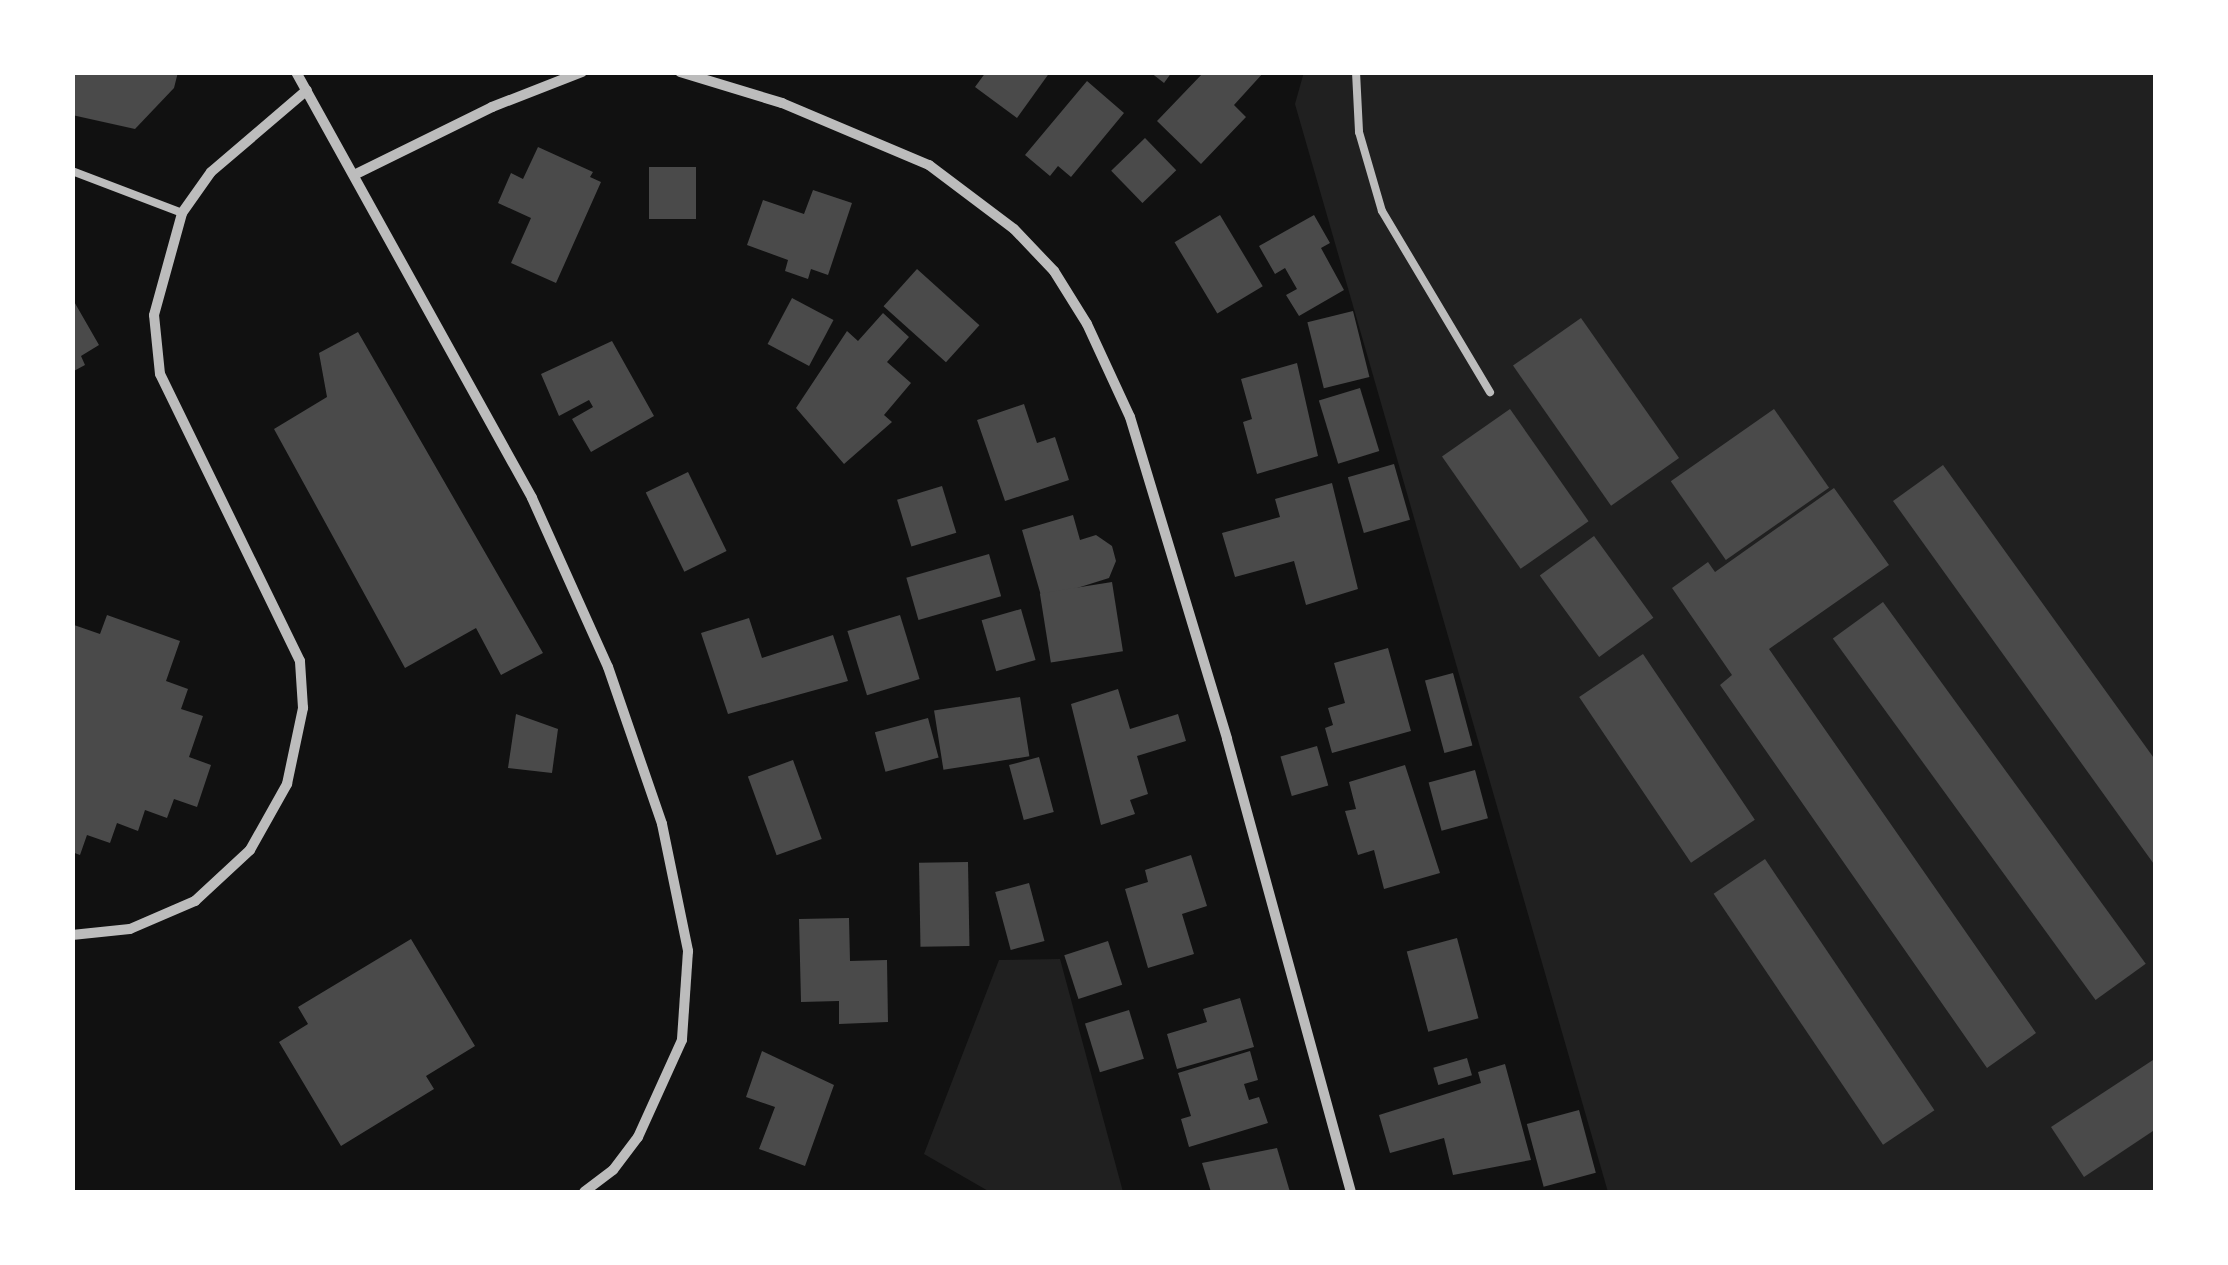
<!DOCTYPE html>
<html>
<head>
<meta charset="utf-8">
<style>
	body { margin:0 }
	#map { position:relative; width:2228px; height:1265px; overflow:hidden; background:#111; font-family:"PT Sans Narrow",sans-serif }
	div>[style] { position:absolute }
	.green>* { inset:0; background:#202020 }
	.building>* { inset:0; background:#4a4a4a; transform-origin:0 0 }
	.service>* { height:8px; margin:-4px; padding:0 4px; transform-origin:4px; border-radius:4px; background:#bcbcbc }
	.minor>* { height:10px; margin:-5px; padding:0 5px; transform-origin:5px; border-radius:5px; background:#bcbcbc }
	span { translate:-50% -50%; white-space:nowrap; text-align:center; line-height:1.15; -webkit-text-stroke:9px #fff; paint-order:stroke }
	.frame { position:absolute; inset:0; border:75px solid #fff; pointer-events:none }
</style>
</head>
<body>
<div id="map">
	<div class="green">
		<i style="clip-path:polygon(1304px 72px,2155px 73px,2155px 1192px,1608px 1192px,1295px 104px)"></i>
		<i style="clip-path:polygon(1060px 959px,1123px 1192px,990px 1192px,924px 1154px,999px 960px)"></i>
	</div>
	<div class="building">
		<i style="clip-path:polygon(72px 72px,178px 72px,174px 88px,135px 129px,72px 115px)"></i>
		<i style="clip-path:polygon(986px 72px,1050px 72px,1017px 118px,975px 87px)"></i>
		<i style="clip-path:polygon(1150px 72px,1172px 72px,1164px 83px)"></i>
		<i style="clip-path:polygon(1264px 72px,1234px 105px,1246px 117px,1201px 164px,1157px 121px,1204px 72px)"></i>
		<i style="clip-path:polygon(1087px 81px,1124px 113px,1071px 177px,1058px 166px,1050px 176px,1025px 155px)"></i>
		<i style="left:1145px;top:138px;width:45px;height:47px;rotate:46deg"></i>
		<i style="clip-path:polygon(538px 147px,593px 172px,590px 177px,601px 182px,556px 283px,511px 263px,531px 218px,498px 203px,511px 173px,523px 179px)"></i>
		<i style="left:649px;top:167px;width:47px;height:52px"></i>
		<i style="clip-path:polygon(813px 190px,852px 203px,828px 275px,811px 269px,808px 279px,785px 271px,788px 260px,747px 245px,763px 200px,804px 214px)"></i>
		<i style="left:1220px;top:215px;width:83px;height:53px;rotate:59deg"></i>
		<i style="clip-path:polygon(1314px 215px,1330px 243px,1321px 248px,1344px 290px,1299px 316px,1286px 295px,1297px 289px,1285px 268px,1275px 274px,1259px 246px)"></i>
		<i style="left:917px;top:269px;width:84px;height:50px;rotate:42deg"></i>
		<i style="clip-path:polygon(72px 298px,99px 345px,81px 356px,85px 365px,72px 372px)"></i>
		<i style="left:792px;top:298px;width:47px;height:52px;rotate:28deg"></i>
		<i style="left:1353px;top:311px;width:68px;height:47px;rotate:76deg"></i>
		<i style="clip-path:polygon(883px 313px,909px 337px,887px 362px,911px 383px,884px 415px,892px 422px,844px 464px,796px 408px,847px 331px,858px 341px)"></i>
		<i style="left:1581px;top:318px;width:171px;height:83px;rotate:55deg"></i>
		<i style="clip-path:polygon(358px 332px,543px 653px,501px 675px,476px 628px,405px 668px,274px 429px,327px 397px,319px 353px)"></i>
		<i style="clip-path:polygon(612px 341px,654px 416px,591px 452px,572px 419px,593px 407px,589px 400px,559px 416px,541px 374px)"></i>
		<i style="clip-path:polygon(1297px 363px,1318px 456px,1257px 474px,1243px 422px,1252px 419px,1241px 379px)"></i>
		<i style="left:1360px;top:388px;width:66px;height:43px;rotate:73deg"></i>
		<i style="clip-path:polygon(1024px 404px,1037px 443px,1055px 437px,1069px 480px,1005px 501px,977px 420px)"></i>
		<i style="left:1510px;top:409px;width:137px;height:83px;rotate:55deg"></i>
		<i style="left:1774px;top:409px;width:96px;height:126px;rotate:55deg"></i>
		<i style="left:1394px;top:464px;width:58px;height:48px;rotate:74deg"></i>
		<i style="clip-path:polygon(1943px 465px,2156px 761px,2156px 867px,1893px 501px)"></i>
		<i style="left:688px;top:472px;width:88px;height:47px;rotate:64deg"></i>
		<i style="clip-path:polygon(1332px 483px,1358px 589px,1306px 605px,1294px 561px,1235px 577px,1222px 533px,1280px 517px,1275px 499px)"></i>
		<i style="left:942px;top:486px;width:49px;height:47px;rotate:73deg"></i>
		<i style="clip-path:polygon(1834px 488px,1889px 565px,1769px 649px,2036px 1033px,1987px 1068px,1720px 685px,1732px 675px,1672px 588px,1708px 562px,1715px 572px)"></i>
		<i style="clip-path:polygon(1073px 515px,1080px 540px,1096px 535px,1112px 546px,1116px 561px,1109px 578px,1042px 599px,1022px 530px)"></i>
		<i style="left:1594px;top:536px;width:101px;height:67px;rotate:54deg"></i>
		<i style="left:989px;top:554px;width:44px;height:86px;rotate:74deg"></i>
		<i style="left:1112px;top:582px;width:70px;height:73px;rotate:81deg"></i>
		<i style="left:1883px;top:602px;width:447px;height:62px;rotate:54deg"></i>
		<i style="left:1021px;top:609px;width:53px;height:41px;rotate:74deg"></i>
		<i style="clip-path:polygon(107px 615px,180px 641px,166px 681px,188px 689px,181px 709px,203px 716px,189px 757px,211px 765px,197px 807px,174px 799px,167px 818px,145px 810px,138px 831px,117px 823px,110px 843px,87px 835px,80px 855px,72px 852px,72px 630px,74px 625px,100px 634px)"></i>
		<i style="left:900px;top:615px;width:67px;height:55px;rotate:73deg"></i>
		<i style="clip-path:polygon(749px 618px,762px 658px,833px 635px,848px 681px,728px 714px,701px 633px)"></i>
		<i style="clip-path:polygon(1388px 648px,1411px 731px,1332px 753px,1325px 728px,1333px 725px,1328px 708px,1345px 703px,1334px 663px)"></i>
		<i style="left:1643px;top:654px;width:200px;height:77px;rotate:56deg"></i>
		<i style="left:1453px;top:673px;width:75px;height:29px;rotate:75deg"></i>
		<i style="clip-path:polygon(1118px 689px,1130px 729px,1178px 714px,1186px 741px,1137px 756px,1148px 794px,1130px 800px,1135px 814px,1101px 825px,1071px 704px)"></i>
		<i style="left:1020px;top:697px;width:60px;height:87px;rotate:81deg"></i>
		<i style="clip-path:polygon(516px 714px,558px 729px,552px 773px,508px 768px)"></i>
		<i style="left:928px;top:718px;width:41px;height:55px;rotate:75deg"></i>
		<i style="left:1317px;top:746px;width:41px;height:38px;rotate:74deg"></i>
		<i style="left:1039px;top:757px;width:57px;height:31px;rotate:75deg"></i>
		<i style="left:793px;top:760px;width:84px;height:48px;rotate:70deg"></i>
		<i style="clip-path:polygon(1405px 765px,1440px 873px,1384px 889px,1374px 850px,1358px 855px,1345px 811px,1356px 809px,1349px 782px)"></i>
		<i style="left:1475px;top:770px;width:50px;height:48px;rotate:75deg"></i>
		<i style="clip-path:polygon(1191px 855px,1207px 906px,1182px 914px,1194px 954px,1148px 968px,1125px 889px,1148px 882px,1145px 870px)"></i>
		<i style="left:1765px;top:859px;width:303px;height:62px;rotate:56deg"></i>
		<i style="left:968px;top:862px;width:84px;height:49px;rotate:89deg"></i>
		<i style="left:1029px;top:883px;width:60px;height:35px;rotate:75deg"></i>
		<i style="clip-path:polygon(849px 918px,850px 961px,887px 960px,888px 1022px,839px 1024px,839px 1001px,801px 1002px,799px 919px)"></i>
		<i style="left:1457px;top:938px;width:83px;height:52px;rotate:75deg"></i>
		<i style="clip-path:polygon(411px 939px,475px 1046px,426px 1076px,434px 1089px,341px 1146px,279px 1042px,308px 1024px,298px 1007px)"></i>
		<i style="left:1108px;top:941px;width:46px;height:46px;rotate:72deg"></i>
		<i style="clip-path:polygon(1240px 998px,1254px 1047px,1177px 1069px,1167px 1034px,1207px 1022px,1203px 1009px)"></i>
		<i style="left:1129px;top:1010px;width:51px;height:46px;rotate:73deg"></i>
		<i style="clip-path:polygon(762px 1051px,834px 1085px,805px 1166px,759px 1149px,775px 1107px,746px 1097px)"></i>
		<i style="clip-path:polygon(1250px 1051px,1258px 1080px,1244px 1084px,1249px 1100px,1259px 1097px,1268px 1123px,1189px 1147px,1181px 1119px,1191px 1116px,1178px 1073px)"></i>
		<i style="left:1467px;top:1058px;width:18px;height:35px;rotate:74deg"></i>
		<i style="clip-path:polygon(2156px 1058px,2156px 1129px,2084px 1177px,2051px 1127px)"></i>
		<i style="clip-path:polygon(1505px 1064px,1531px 1160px,1453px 1175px,1444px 1138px,1390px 1153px,1379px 1115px,1481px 1083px,1478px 1072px)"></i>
		<i style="left:1579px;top:1110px;width:65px;height:54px;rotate:75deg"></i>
		<i style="clip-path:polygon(1277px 1148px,1290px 1192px,1211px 1192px,1202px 1163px)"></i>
	</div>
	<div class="service">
		<i style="left:1356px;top:72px;width:60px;rotate:87.1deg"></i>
		<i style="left:1359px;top:132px;width:82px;rotate:73.8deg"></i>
		<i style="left:1382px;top:211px;width:211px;rotate:59.2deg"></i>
		<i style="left:72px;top:171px;width:118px;rotate:20.9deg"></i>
	</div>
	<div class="minor">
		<i style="left:296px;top:72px;width:487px;rotate:61deg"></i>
		<i style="left:532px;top:498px;width:185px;rotate:65.8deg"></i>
		<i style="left:608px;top:667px;width:166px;rotate:71deg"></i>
		<i style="left:662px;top:824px;width:130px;rotate:78.4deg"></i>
		<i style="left:688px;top:951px;width:89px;rotate:93.9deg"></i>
		<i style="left:682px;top:1040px;width:107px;rotate:114.4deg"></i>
		<i style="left:638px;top:1137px;width:41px;rotate:127.1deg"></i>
		<i style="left:613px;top:1170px;width:36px;rotate:143deg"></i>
		<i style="left:680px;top:72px;width:107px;rotate:16.9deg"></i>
		<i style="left:782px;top:103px;width:160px;rotate:22.9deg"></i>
		<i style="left:929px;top:165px;width:106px;rotate:37deg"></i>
		<i style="left:1014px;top:229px;width:58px;rotate:46.4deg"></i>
		<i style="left:1054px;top:271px;width:62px;rotate:58.1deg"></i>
		<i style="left:1087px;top:324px;width:102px;rotate:65.2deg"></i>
		<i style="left:1130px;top:417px;width:336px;rotate:73.2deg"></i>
		<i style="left:1227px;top:739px;width:470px;rotate:74.7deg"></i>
		<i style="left:354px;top:175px;width:154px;rotate:-26.2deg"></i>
		<i style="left:492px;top:107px;width:97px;rotate:-21.3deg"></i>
		<i style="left:72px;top:935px;width:58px;rotate:-5.9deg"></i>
		<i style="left:130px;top:929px;width:71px;rotate:-23.3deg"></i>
		<i style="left:195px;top:901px;width:75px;rotate:-42.8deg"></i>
		<i style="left:250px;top:850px;width:76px;rotate:-60.7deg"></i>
		<i style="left:287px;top:784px;width:78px;rotate:-78.1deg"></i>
		<i style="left:303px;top:708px;width:47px;rotate:-93.7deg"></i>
		<i style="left:300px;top:661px;width:319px;rotate:-116deg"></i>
		<i style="left:160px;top:374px;width:59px;rotate:-95.8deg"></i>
		<i style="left:154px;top:315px;width:106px;rotate:-74.6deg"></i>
		<i style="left:182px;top:213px;width:50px;rotate:-54.7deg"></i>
		<i style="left:211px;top:172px;width:126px;rotate:-40.5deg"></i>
	</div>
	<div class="frame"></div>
</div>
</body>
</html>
